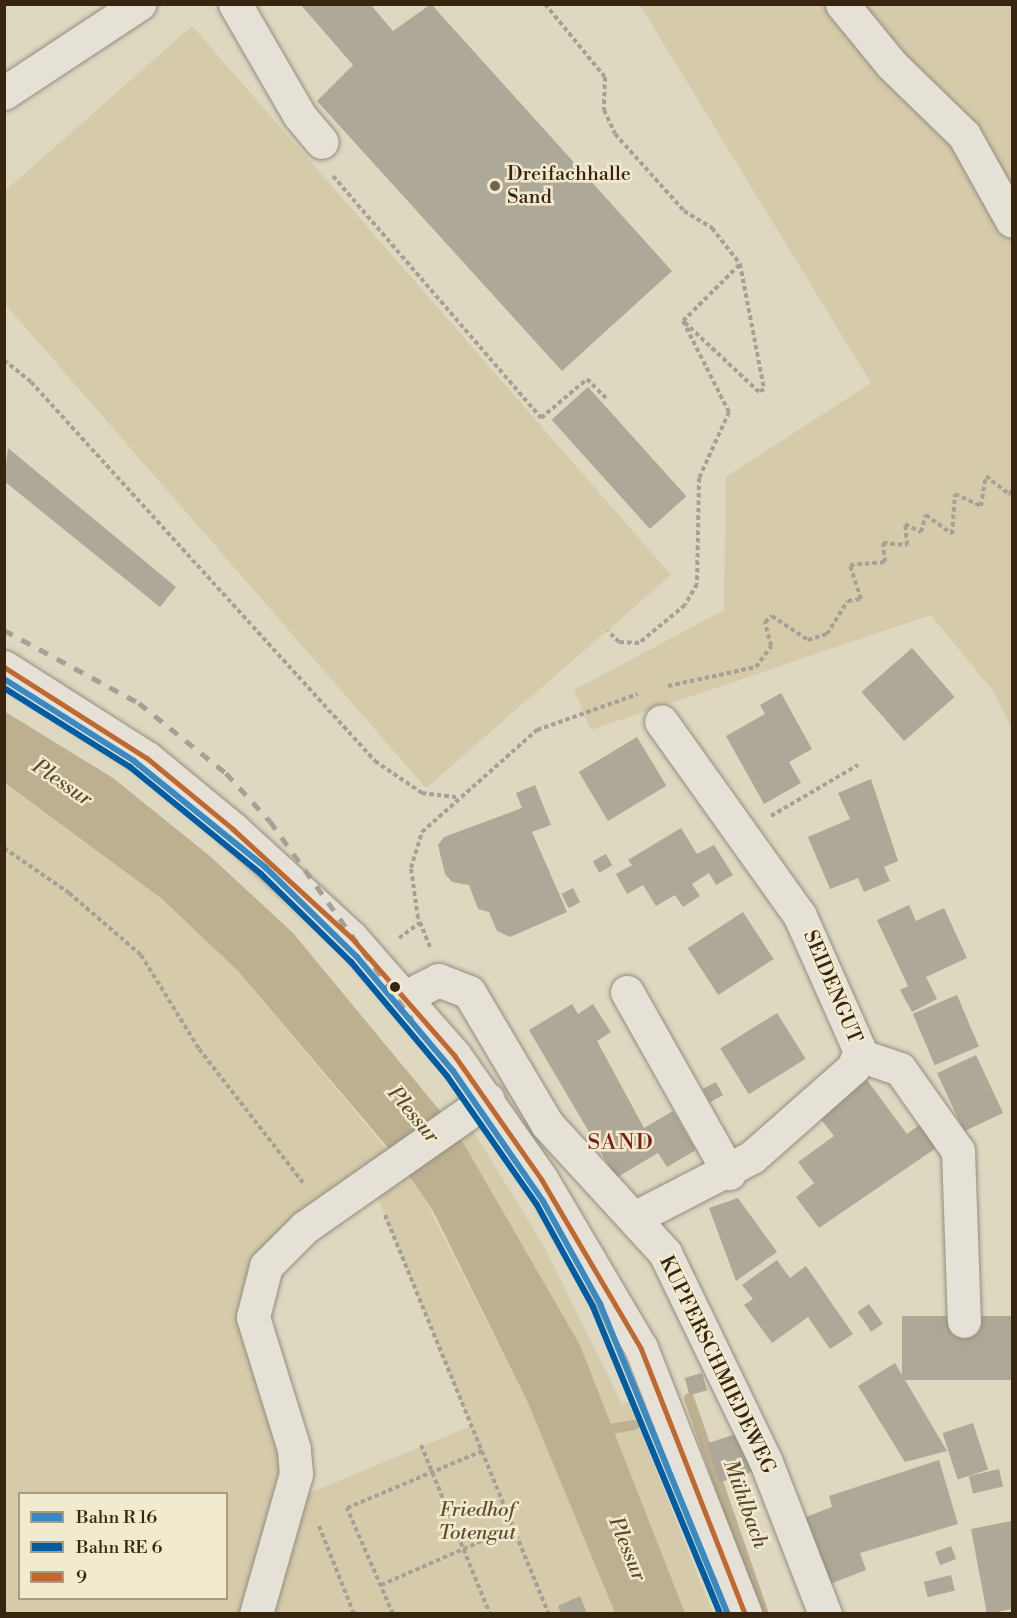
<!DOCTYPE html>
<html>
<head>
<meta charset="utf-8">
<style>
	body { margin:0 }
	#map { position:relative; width:1017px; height:1618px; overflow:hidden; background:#ded8c1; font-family:"Libre Bodoni",serif }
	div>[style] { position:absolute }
	.green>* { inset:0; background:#d5caaa }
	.water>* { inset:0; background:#bcb091 }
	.stream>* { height:10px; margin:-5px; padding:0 5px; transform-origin:5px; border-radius:5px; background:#bcb091 }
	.building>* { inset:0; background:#ada897; transform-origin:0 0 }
	.path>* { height:4px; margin-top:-2px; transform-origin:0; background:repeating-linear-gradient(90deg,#a6a196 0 4.5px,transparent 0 7.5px) }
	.roads { filter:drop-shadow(0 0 2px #938d7e) drop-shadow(0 0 2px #938d7e) }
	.minor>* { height:33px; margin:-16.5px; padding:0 16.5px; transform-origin:16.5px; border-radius:16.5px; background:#e5e1d6 }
	.rail>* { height:4.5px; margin-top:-2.25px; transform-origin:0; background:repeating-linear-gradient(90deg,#a6a196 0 10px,transparent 0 20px) }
	.bus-1>* { height:4.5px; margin:-2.25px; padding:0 2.25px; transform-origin:2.25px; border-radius:2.25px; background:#bf682f }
	.rail-1>* { height:6px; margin:-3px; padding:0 3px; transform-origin:3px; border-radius:3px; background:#3a89c0 }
	.rail-2>* { height:6px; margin:-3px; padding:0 3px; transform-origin:3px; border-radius:3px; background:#005da4 }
	.dots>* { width:16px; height:16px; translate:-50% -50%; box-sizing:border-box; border:3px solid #f2eace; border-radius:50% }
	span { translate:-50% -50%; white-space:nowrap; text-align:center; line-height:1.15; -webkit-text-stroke:5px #f2eace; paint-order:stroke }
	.poi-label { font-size:20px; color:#38250f }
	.left { translate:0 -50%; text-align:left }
	.street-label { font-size:20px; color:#38250f }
	.park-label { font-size:20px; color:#5d4c31; font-style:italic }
	.water-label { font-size:21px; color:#5b4a30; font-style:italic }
	.quarter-label { font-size:22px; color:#7a1f14; letter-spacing:1.5px }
	.frame { position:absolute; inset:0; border:6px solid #38250f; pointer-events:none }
	.legend { position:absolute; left:18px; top:1492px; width:210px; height:108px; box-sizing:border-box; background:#f2eace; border:2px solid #a89b82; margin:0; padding:8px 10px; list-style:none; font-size:18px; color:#38250f }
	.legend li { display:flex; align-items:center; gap:12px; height:30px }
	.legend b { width:30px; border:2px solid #a89b82 }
</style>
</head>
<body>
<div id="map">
	<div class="green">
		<i style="clip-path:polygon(640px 5px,1012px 5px,1012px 729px,993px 691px,931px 615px,591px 730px,574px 690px,724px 610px,726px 477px,871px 383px)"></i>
		<i style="clip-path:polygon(192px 26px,671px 575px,426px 788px,5px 304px,5px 191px)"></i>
		<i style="clip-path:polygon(evenodd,4px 783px,162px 899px,238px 971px,419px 1188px,528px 1403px,615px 1613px,5px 1613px,4px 783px,371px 1181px,471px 1426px,290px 1501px,259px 1284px,371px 1181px,4px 783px,20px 1494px,226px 1494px,226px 1598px,20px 1598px,20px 1494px)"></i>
		<i style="clip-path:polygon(472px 1129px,544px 1246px,622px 1404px,629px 1402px,713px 1613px,685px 1613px,580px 1345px,460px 1137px)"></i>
	</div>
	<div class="water">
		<i style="clip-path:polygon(4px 711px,113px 778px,211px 857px,293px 933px,441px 1112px,389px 1149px,238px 971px,162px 899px,5px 783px)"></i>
		<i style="clip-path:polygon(460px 1137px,580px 1345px,685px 1613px,615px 1613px,528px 1403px,433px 1211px,408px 1174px)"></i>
	</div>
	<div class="stream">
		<i style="left:689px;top:1398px;width:229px;rotate:70.9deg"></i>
		<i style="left:597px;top:1431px;width:38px;rotate:-9deg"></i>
	</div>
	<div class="building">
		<i style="clip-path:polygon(300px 4px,370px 4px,393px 31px,431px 4px,672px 271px,562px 371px,317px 101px,353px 65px)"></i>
		<i style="left:588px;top:387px;width:147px;height:49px;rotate:48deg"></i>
		<i style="clip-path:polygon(8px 448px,176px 587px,160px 607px,4px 481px)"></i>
		<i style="left:912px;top:648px;width:65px;height:67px;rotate:49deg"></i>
		<i style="clip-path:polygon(781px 693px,812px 749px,789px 762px,801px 783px,764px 804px,726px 736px,765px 714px,760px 705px)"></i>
		<i style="left:637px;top:737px;width:57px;height:68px;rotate:59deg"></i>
		<i style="clip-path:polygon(871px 779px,898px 861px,884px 867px,890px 881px,864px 892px,858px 878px,830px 889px,808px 837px,850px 819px,838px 793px)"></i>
		<i style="clip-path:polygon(535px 785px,551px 825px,532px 832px,567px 912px,510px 937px,497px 931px,489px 912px,478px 909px,469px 885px,452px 882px,445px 874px,438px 845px,444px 837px,522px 808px,516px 793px)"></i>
		<i style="clip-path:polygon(681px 828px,697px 854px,714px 845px,733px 875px,716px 885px,709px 873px,692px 884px,700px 896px,683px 907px,675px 895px,656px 906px,643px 885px,627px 894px,616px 874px,632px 865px,628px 860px)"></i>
		<i style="left:606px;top:854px;width:13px;height:15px;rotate:61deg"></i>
		<i style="left:573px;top:888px;width:16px;height:13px;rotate:63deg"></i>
		<i style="clip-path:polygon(909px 905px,916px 921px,944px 908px,967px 958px,926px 977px,937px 999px,912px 1012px,900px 990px,908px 986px,877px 920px)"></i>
		<i style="left:743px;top:912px;width:56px;height:66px;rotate:57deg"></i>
		<i style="left:957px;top:995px;width:56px;height:48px;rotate:67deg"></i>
		<i style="clip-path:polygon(572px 1004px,578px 1014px,593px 1004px,611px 1032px,597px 1041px,644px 1128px,673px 1111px,696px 1150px,667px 1167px,658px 1153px,616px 1178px,529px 1030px)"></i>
		<i style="left:777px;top:1013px;width:54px;height:67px;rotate:58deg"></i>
		<i style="left:976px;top:1055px;width:64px;height:43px;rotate:65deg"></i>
		<i style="clip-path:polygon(864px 1076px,907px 1134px,922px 1123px,939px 1146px,819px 1228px,796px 1197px,814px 1183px,798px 1162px,834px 1136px,815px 1112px)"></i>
		<i style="left:716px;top:1082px;width:15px;height:15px;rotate:62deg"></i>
		<i style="clip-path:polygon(738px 1198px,777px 1252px,736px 1281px,709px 1208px)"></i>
		<i style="clip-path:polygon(777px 1260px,790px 1278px,806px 1266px,853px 1334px,830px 1349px,808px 1317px,772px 1343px,744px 1305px,753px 1299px,742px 1285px)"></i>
		<i style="left:869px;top:1304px;width:24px;height:14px;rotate:55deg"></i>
		<i style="left:1012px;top:1316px;width:64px;height:110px;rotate:90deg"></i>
		<i style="clip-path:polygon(895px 1363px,947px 1451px,905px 1462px,858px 1386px)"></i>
		<i style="left:702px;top:1373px;width:18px;height:18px;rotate:74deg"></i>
		<i style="left:973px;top:1423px;width:49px;height:32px;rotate:72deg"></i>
		<i style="left:739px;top:1433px;width:41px;height:34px;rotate:72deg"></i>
		<i style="clip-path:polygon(939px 1460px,958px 1524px,860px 1553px,866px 1570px,830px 1584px,801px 1519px,832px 1507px,829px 1496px)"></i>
		<i style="left:999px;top:1469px;width:18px;height:31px;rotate:77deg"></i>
		<i style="clip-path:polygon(1011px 1521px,1012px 1609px,987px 1614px,971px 1529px)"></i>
		<i style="left:951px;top:1546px;width:14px;height:17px;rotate:69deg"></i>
		<i style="left:951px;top:1575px;width:16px;height:28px;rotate:76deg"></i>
		<i style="clip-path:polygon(580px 1596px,587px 1614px,561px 1614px,558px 1606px)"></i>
	</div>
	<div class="path">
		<i style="left:545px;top:4px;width:94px;rotate:50.6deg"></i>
		<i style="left:605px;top:77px;width:33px;rotate:92deg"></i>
		<i style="left:604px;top:110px;width:26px;rotate:65deg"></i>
		<i style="left:615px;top:134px;width:103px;rotate:48.1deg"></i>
		<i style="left:684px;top:211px;width:33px;rotate:31deg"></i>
		<i style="left:712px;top:228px;width:46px;rotate:52.1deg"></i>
		<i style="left:740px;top:264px;width:127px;rotate:79.1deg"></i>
		<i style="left:764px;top:389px;width:6px;rotate:149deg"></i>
		<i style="left:759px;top:392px;width:104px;rotate:-136.9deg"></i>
		<i style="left:683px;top:321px;width:102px;rotate:63.2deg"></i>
		<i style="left:729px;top:412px;width:72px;rotate:114.4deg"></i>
		<i style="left:699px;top:478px;width:106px;rotate:91.1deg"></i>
		<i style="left:697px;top:584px;width:24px;rotate:120deg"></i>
		<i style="left:685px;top:605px;width:60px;rotate:140.4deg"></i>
		<i style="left:639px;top:643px;width:20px;rotate:-177deg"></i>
		<i style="left:619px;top:642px;width:16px;rotate:-135deg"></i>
		<i style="left:333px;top:176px;width:319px;rotate:49.3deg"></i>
		<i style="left:541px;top:418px;width:60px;rotate:-40.3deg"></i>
		<i style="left:587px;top:379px;width:27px;rotate:45deg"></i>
		<i style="left:683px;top:321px;width:81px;rotate:-45deg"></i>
		<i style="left:4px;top:360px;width:35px;rotate:39deg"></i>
		<i style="left:31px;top:382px;width:512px;rotate:47.77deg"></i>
		<i style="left:375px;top:761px;width:57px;rotate:34.2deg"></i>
		<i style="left:422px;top:793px;width:35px;rotate:7deg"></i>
		<i style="left:668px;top:686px;width:90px;rotate:-12.2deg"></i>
		<i style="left:756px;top:667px;width:26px;rotate:-54deg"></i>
		<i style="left:771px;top:646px;width:25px;rotate:-104deg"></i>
		<i style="left:765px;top:622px;width:9px;rotate:-41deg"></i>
		<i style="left:772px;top:616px;width:43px;rotate:33.7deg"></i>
		<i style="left:808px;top:640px;width:20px;rotate:-18deg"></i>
		<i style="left:827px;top:634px;width:39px;rotate:-58deg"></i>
		<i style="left:848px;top:601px;width:13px;rotate:-9deg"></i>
		<i style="left:861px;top:599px;width:36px;rotate:-108deg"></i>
		<i style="left:850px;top:565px;width:35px;rotate:-5deg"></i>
		<i style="left:885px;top:562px;width:19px;rotate:-96deg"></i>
		<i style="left:883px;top:543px;width:24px;rotate:5deg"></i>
		<i style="left:907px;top:545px;width:21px;rotate:-95deg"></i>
		<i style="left:905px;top:524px;width:18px;rotate:27deg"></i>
		<i style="left:921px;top:532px;width:18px;rotate:-74deg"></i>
		<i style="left:926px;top:515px;width:32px;rotate:36deg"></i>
		<i style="left:952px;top:534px;width:40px;rotate:-85.7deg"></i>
		<i style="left:955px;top:494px;width:29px;rotate:25deg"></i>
		<i style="left:981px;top:506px;width:30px;rotate:-81deg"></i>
		<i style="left:986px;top:476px;width:31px;rotate:38deg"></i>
		<i style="left:1010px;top:495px;width:8px;rotate:-76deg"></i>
		<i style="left:771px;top:816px;width:101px;rotate:-30.4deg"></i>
		<i style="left:4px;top:848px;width:79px;rotate:34.7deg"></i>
		<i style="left:69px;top:893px;width:95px;rotate:40.7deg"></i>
		<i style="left:141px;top:955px;width:110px;rotate:58.3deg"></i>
		<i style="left:199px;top:1049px;width:171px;rotate:52.1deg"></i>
		<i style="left:399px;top:938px;width:26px;rotate:-36deg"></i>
		<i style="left:430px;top:947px;width:31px;rotate:-112deg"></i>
		<i style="left:418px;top:918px;width:50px;rotate:-98deg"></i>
		<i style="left:411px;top:868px;width:38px;rotate:-73deg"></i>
		<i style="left:422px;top:832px;width:154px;rotate:-41.6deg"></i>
		<i style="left:537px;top:730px;width:107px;rotate:-19.6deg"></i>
		<i style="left:385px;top:1215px;width:431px;rotate:67.7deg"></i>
		<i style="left:421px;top:1445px;width:183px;rotate:67.8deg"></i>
		<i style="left:319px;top:1526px;width:95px;rotate:68.3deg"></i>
		<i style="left:381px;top:1585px;width:145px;rotate:-23.6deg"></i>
		<i style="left:393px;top:1614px;width:116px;rotate:-113.5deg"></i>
		<i style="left:347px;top:1508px;width:147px;rotate:-22.9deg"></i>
	</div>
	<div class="roads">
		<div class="minor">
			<i style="left:235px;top:4px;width:128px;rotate:60deg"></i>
			<i style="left:299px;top:115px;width:35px;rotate:50deg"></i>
			<i style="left:842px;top:4px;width:79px;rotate:50.7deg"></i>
			<i style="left:892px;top:65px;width:100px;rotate:44.2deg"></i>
			<i style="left:964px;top:135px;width:98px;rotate:60.8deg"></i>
			<i style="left:4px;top:93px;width:162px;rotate:-33.4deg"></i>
			<i style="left:4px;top:667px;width:169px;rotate:32.5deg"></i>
			<i style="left:147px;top:758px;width:112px;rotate:39.5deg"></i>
			<i style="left:233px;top:829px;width:160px;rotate:42.5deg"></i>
			<i style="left:351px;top:937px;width:158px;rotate:48.8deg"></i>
			<i style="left:455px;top:1056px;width:151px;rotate:54.9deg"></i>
			<i style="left:542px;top:1180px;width:195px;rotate:59.5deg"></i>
			<i style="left:641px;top:1348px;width:286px;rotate:68.6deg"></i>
			<i style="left:627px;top:992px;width:208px;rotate:60.6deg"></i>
			<i style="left:405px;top:997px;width:37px;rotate:-27deg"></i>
			<i style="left:438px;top:980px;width:33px;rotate:21deg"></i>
			<i style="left:469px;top:992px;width:153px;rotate:59.4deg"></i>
			<i style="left:547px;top:1124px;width:175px;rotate:47.5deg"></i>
			<i style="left:665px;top:1253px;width:232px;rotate:64.2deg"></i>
			<i style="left:766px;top:1462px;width:163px;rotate:68.8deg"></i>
			<i style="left:859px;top:1055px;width:43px;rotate:18.9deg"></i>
			<i style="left:900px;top:1069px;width:100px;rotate:54.7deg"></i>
			<i style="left:958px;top:1151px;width:170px;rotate:88deg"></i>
			<i style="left:636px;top:1217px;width:131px;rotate:-27.3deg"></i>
			<i style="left:752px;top:1157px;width:135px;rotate:-41.4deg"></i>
			<i style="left:853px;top:1068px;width:18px;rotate:-68deg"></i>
			<i style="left:860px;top:1051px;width:148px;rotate:-114deg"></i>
			<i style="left:800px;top:916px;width:239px;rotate:-125.5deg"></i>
			<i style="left:256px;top:1614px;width:146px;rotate:-74.1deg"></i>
			<i style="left:296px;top:1474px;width:25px;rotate:-95deg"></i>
			<i style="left:294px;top:1449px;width:138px;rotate:-107.3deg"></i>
			<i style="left:253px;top:1317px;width:53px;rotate:-75.7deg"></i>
			<i style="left:266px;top:1266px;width:55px;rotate:-45deg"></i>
			<i style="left:305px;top:1227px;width:223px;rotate:-35deg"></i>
		</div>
	</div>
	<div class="rail">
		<i style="left:4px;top:630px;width:153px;rotate:28.4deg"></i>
		<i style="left:139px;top:703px;width:112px;rotate:38.8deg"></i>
		<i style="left:226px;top:773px;width:65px;rotate:47.5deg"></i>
		<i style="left:270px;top:821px;width:244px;rotate:54.4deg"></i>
	</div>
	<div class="bus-1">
		<i style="left:4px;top:667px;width:169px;rotate:32.5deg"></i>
		<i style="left:147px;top:758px;width:112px;rotate:39.5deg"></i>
		<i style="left:233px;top:829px;width:160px;rotate:42.5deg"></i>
		<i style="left:351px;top:937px;width:158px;rotate:48.8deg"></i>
		<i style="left:455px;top:1056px;width:151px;rotate:54.9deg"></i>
		<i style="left:542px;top:1180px;width:195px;rotate:59.5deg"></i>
		<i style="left:641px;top:1348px;width:286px;rotate:68.6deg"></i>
	</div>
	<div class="rail-1">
		<i style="left:4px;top:679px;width:154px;rotate:32.2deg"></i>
		<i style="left:134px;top:761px;width:170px;rotate:39deg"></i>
		<i style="left:266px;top:868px;width:127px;rotate:44.4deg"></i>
		<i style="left:357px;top:957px;width:149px;rotate:49.9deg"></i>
		<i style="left:453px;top:1071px;width:158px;rotate:55.3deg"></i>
		<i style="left:543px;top:1201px;width:118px;rotate:61deg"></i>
		<i style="left:600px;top:1304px;width:335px;rotate:67.6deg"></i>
	</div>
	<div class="rail-2">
		<i style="left:4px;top:688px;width:149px;rotate:32.1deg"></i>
		<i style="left:130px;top:767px;width:169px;rotate:39.2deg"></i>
		<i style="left:261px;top:874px;width:126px;rotate:44.4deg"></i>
		<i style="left:351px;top:962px;width:149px;rotate:49.9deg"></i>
		<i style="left:447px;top:1076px;width:157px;rotate:55.1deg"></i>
		<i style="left:537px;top:1205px;width:116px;rotate:61.2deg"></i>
		<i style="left:593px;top:1307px;width:332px;rotate:67.5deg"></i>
	</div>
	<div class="dots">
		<i style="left:495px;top:186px;background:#72644d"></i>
		<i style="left:395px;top:987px;background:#38250f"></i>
	</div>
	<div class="poi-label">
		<span class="left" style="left:507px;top:186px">Dreifachhalle<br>Sand</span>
	</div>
	<div class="street-label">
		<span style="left:832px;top:987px;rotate:67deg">SEIDENGUT</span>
		<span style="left:717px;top:1365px;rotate:64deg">KUPFERSCHMIEDEWEG</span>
	</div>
	<div class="park-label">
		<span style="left:477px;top:1522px">Friedhof<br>Totengut</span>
	</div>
	<div class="water-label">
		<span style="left:62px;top:783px;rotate:34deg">Plessur</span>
		<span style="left:413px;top:1115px;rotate:50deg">Plessur</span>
		<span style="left:745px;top:1504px;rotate:70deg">Mühlbach</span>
		<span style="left:627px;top:1549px;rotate:68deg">Plessur</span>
	</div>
	<div class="quarter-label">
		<span style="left:621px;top:1143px">SAND</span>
	</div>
	<div class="frame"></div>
	<ul class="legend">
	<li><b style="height:8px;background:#3a89c0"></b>Bahn R 16</li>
	<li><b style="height:8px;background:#005da4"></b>Bahn RE 6</li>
	<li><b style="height:8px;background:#bf682f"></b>9</li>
	</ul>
</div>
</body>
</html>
